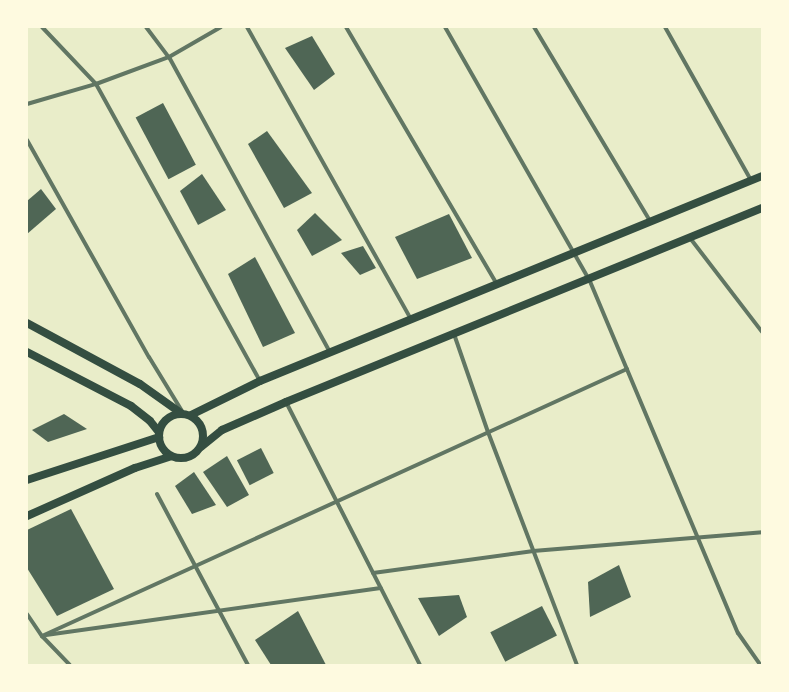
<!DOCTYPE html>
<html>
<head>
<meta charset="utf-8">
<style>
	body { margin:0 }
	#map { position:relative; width:789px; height:692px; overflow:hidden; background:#e9edc9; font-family:Bitter,serif }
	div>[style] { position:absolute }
	.building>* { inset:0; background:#4f6655; transform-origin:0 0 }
	.minor>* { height:4px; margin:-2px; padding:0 2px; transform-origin:2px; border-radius:2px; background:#617663 }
	.secondary>* { height:8px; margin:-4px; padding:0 4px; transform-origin:4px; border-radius:4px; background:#344e41 }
	.secondary>.ring { margin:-4px; padding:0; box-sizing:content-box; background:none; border:8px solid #344e41; border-radius:50% }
	span { translate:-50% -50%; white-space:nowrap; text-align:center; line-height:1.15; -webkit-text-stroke:4px #fefae0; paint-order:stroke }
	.frame { position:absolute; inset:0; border:28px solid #fefae0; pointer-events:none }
</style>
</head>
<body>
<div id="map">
	<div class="building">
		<i style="clip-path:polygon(312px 36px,335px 74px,314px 90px,285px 48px)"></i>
		<i style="left:163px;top:103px;width:70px;height:31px;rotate:62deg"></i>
		<i style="clip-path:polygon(267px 131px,312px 193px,284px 208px,248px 144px)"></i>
		<i style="clip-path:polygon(202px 174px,226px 210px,198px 225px,180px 191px)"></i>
		<i style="clip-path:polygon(41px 189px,56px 209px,27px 234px,27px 201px)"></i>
		<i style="clip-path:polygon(315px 213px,342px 240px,312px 256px,297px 230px)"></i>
		<i style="clip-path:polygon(449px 214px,472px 258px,417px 279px,395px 237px)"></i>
		<i style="clip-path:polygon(363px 246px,376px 268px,360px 275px,341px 253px)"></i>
		<i style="clip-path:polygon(255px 257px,295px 333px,263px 347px,228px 274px)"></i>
		<i style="clip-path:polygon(64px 414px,87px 429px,48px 442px,32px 430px)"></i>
		<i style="left:261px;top:448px;width:28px;height:27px;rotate:63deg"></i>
		<i style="clip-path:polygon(227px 456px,249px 495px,227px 507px,203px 472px)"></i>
		<i style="clip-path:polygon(194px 472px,216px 505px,192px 514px,175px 486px)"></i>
		<i style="clip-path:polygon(71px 509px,114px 589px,57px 616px,27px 568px,27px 530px)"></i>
		<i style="clip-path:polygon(619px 565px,631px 597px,590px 617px,588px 582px)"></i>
		<i style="clip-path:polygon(459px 595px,467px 617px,439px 636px,418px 598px)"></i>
		<i style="left:542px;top:606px;width:33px;height:58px;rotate:63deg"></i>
		<i style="clip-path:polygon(298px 611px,326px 665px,271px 665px,255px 640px)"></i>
	</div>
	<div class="minor">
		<i style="left:42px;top:27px;width:79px;rotate:46.5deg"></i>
		<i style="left:96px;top:84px;width:339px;rotate:61.1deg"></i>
		<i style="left:146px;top:27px;width:38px;rotate:53deg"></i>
		<i style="left:169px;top:57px;width:336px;rotate:61.4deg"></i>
		<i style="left:247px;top:27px;width:335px;rotate:60.7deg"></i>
		<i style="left:346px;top:27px;width:298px;rotate:59.6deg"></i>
		<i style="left:445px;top:27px;width:290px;rotate:60.3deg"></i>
		<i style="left:589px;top:279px;width:384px;rotate:67.2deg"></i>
		<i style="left:738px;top:633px;width:39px;rotate:55deg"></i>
		<i style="left:534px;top:27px;width:226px;rotate:59.1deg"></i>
		<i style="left:665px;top:27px;width:176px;rotate:60.7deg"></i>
		<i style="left:27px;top:104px;width:72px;rotate:-16.2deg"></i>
		<i style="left:96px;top:84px;width:78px;rotate:-20.3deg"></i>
		<i style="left:169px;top:57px;width:60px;rotate:-30deg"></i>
		<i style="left:27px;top:140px;width:249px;rotate:60.7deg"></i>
		<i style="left:149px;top:357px;width:63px;rotate:58.6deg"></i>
		<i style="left:690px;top:238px;width:118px;rotate:52.5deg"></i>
		<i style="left:454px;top:334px;width:104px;rotate:70.9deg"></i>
		<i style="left:488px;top:432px;width:249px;rotate:69.1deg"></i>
		<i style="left:286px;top:402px;width:295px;rotate:63deg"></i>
		<i style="left:157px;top:494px;width:194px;rotate:62deg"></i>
		<i style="left:373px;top:573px;width:162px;rotate:-7.8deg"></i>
		<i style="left:533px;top:551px;width:230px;rotate:-4.7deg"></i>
		<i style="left:27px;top:614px;width:27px;rotate:56deg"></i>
		<i style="left:42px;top:636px;width:40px;rotate:46deg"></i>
		<i style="left:46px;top:635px;width:338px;rotate:-8deg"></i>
		<i style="left:42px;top:636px;width:643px;rotate:-24.53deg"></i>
	</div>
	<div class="secondary">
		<i style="left:27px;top:323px;width:128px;rotate:28.4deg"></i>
		<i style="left:140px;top:384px;width:50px;rotate:35.3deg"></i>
		<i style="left:27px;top:352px;width:117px;rotate:27.4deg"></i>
		<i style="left:131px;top:406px;width:24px;rotate:38deg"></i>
		<i style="left:150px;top:421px;width:14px;rotate:51deg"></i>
		<i class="ring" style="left:159px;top:414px;width:36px;height:36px"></i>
		<i style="left:191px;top:415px;width:77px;rotate:-26.2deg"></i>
		<i style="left:260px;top:381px;width:542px;rotate:-22.21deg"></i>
		<i style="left:201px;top:447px;width:27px;rotate:-39deg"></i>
		<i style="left:222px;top:430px;width:70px;rotate:-23.6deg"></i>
		<i style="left:286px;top:402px;width:514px;rotate:-22.17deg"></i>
		<i style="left:27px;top:480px;width:139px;rotate:-18deg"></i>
		<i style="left:27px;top:516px;width:118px;rotate:-24deg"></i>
		<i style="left:135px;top:468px;width:38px;rotate:-18deg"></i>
	</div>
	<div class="frame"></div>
</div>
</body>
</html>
